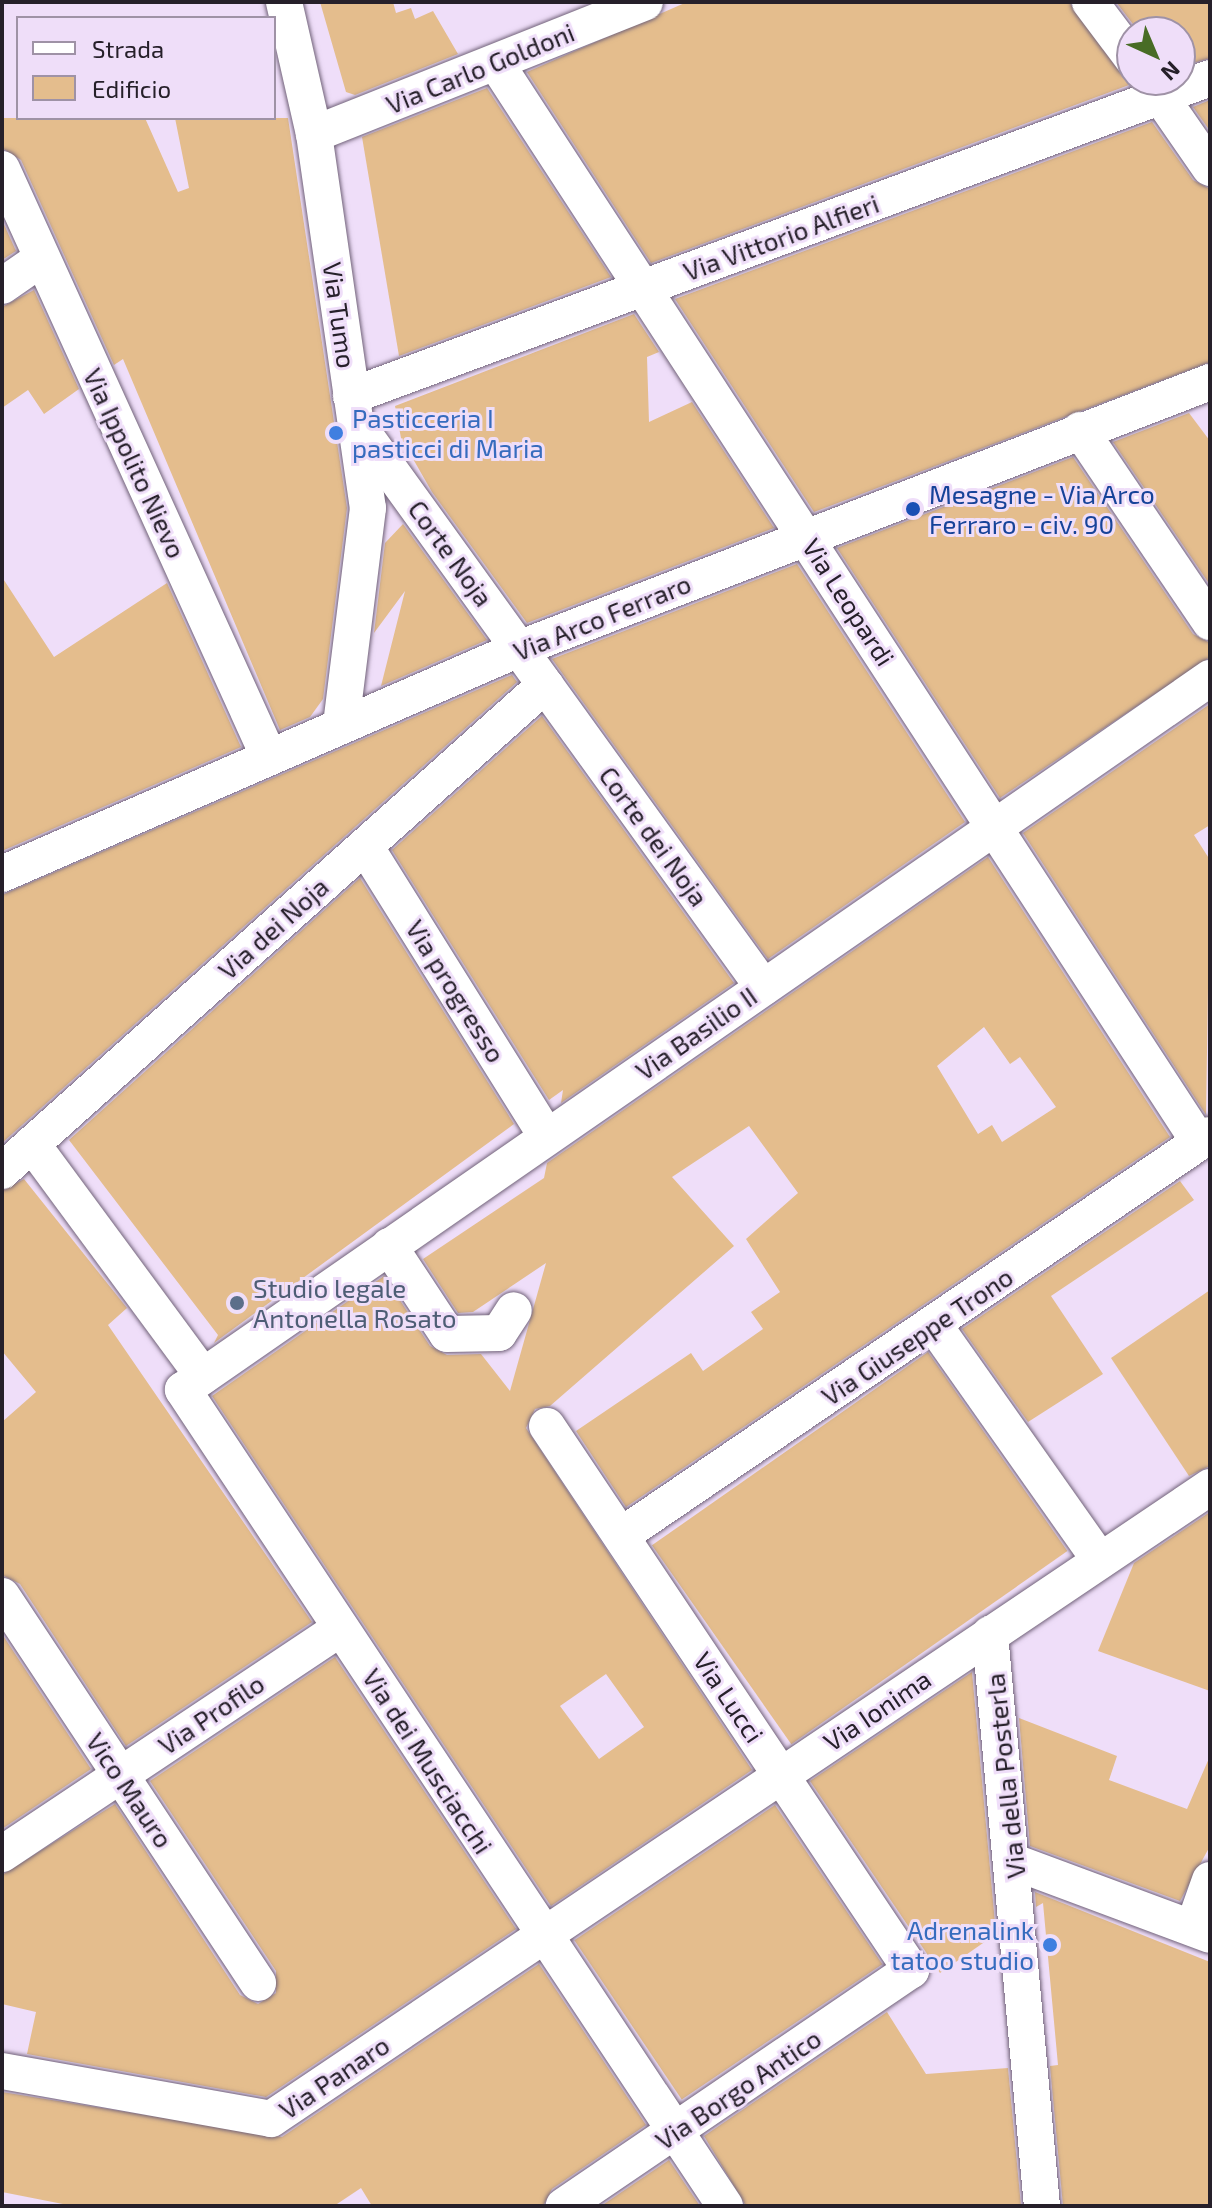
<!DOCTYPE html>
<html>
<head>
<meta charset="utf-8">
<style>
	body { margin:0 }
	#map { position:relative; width:1212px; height:2208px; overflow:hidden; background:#efdef9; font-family:"Exo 2",sans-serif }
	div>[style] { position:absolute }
	.building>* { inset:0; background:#e4bd8d; transform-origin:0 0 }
	.roads { filter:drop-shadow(0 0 2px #716279) drop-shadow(0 0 2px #716279) }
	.minor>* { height:36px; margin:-18px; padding:0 18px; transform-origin:18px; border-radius:18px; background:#fff }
	.dots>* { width:22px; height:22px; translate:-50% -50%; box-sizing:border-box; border:4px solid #efdef9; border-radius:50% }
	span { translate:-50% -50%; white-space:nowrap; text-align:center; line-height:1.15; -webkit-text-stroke:6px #efdef9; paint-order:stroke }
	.street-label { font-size:26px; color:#26202a }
	.shop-label { font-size:26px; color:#366cbe }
	.left { translate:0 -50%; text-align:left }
	.right { translate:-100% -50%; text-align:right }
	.transit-label { font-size:26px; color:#164399 }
	.service-label { font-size:26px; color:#4e5e75 }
	.frame { position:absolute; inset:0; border:4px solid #26202a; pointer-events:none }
	.legend { position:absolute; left:16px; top:16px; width:260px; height:104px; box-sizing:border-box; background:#efdef9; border:2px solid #9f92a6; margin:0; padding:10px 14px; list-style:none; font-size:24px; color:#26202a }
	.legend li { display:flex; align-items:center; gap:16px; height:40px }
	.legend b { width:40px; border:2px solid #9f92a6 }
	.north { position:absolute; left:1116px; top:16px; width:80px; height:80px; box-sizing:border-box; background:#efdef9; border:2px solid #9f92a6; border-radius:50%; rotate:136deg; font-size:22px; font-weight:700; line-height:32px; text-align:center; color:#26202a }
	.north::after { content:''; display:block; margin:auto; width:28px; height:36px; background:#486c25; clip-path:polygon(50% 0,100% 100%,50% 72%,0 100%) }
</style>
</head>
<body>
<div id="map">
	<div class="building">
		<i style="clip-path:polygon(320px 2px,393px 2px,396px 13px,411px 8px,415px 19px,433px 11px,458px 54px,355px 95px,346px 92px)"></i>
		<i style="clip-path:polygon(687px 2px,1069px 2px,1129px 85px,651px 263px,527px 72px)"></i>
		<i style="clip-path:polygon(1116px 2px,1210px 2px,1210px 58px,1180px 67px,1180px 32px,1139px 32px)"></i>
		<i style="clip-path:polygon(487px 88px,611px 277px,399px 356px,362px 137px)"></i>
		<i style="clip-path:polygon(1210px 100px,1210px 131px,1193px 107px)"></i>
		<i style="clip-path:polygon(2px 118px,145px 118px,178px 192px,189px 188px,175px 118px,288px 118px,347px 508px,323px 699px,310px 717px,280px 730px,123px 359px,114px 365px,21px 160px,2px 148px)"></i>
		<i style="clip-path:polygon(1152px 122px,1193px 180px,1210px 189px,1210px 362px,814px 512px,675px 299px)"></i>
		<i style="clip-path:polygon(2px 220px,16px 251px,2px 260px)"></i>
		<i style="clip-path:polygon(34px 290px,79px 389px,44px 414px,28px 390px,2px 408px,2px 307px)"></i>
		<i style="clip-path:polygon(634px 314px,659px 352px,647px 357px,649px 422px,692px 402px,774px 528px,527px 623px,432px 492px,401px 438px,395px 406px)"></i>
		<i style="clip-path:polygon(1189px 413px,1210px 441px,1210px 585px,1113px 442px)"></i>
		<i style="clip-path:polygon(1073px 457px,1193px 634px,1210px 643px,1210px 657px,1000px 798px,837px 548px)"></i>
		<i style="clip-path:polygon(403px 524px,487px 640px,381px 686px,405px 591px,374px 633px,385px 543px)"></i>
		<i style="clip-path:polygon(797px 564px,965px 822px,768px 959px,552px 659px)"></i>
		<i style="clip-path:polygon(2px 577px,54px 657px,167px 583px,241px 747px,2px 851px)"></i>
		<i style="clip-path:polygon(512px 675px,517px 682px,2px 1143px,2px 895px)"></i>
		<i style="clip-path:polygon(1210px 704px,1210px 825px,1194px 835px,1210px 860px,1206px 1115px,1023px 833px)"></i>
		<i style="clip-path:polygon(542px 716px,734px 983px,561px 1103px,563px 1090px,549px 1100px,392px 850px)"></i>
		<i style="clip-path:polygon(evenodd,988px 857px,1170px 1137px,626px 1507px,576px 1431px,691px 1353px,703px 1371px,763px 1329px,751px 1312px,780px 1292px,746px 1239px,798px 1193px,749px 1126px,672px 1177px,734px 1246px,550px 1406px,535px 1409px,526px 1428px,752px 1770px,551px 1906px,212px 1396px,384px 1276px,430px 1346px,447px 1355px,481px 1354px,510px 1391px,546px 1263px,473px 1312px,458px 1313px,423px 1259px,544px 1178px,547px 1163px,988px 857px,984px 1027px,1010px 1064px,1020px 1057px,1056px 1107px,1002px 1142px,992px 1125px,978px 1134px,937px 1066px,984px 1027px,988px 857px,606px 1674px,644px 1727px,599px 1759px,560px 1706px,606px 1674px)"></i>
		<i style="clip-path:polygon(360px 878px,514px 1124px,214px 1343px,218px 1335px,69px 1140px)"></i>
		<i style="clip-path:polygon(24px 1179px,127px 1308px,108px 1325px,312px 1622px,126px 1746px,20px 1584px,2px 1575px,2px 1422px,36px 1392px,2px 1351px,2px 1191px)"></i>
		<i style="clip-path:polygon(1180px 1181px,1194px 1200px,1051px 1296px,1103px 1374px,1028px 1422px,962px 1329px)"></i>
		<i style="clip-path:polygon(1210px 1290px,1210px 1466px,1189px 1476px,1111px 1358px)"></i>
		<i style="left:928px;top:1352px;width:243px;height:337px;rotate:55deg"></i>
		<i style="clip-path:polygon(1210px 1512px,1210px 1691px,1098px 1651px,1134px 1563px)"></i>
		<i style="clip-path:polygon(2px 1634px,91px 1769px,2px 1829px)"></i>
		<i style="clip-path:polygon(335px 1657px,516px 1929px,266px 2097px,27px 2054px,36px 2012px,2px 2004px,2px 1875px,115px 1804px,240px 1995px,258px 2004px,276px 1993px,276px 1971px,150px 1781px)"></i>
		<i style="clip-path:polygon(972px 1672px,996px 1934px,940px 1973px,810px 1781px)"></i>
		<i style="clip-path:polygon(1019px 1718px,1117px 1756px,1109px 1780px,1187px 1809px,1210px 1756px,1210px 1846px,1180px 1901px,1030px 1846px)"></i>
		<i style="left:775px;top:1805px;width:192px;height:242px;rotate:56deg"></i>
		<i style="clip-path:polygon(1035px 1892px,1210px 1962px,1210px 2206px,1063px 2206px,1050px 2066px,1058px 2065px,1043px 1903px,1036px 1907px)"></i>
		<i style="clip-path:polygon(539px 1964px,646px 2125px,552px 2189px,543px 2206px,372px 2206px,361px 2188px,334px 2206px,73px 2206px,2px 2192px,2px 2092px,282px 2137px)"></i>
		<i style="clip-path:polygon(887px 2012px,926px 2074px,1008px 2068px,1021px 2206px,746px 2206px,704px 2136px)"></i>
		<i style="clip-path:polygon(669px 2160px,700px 2206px,601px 2206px)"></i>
	</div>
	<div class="roads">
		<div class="minor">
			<i style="left:284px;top:2px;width:135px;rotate:77.2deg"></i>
			<i style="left:314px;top:134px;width:378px;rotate:81.8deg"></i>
			<i style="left:368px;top:508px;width:220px;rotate:97.1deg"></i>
			<i style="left:1090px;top:2px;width:70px;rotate:53.1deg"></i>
			<i style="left:496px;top:63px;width:1288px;rotate:56.91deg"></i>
			<i style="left:1149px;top:80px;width:107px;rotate:55.3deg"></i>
			<i style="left:314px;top:134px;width:356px;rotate:-21.7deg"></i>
			<i style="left:2px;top:169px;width:646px;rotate:65.58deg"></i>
			<i style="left:2px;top:286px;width:47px;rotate:-34.7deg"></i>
			<i style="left:351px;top:396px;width:916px;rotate:-20.31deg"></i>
			<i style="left:359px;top:427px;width:691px;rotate:54.19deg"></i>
			<i style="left:1080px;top:430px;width:232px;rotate:55.9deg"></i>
			<i style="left:365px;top:846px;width:342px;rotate:58deg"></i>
			<i style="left:2px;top:874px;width:566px;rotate:-23.53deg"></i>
			<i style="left:521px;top:648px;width:739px;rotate:-21.11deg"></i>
			<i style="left:32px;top:1144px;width:288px;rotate:53.6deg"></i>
			<i style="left:2px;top:1171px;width:729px;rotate:-41.83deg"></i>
			<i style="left:389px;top:1246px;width:105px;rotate:56.6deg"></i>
			<i style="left:447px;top:1334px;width:52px;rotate:-1.1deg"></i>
			<i style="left:499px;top:1333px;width:27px;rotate:-57deg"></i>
			<i style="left:934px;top:1325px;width:288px;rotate:54.8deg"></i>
			<i style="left:547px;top:1426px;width:655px;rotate:56.21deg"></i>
			<i style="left:911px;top:1970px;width:420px;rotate:145.8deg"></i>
			<i style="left:622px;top:1535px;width:711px;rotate:-34.23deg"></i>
			<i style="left:2px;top:1596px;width:464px;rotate:56.5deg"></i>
			<i style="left:990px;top:1634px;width:574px;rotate:84.81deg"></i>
			<i style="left:2px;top:1854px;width:407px;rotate:-33.7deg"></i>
			<i style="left:1014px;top:1862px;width:209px;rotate:20.4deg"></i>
			<i style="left:1193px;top:1928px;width:51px;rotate:-70.5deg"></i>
			<i style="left:2px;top:2071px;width:273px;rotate:10.1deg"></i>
			<i style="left:271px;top:2119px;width:1132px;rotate:-33.94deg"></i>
			<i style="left:725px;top:2206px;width:980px;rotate:-123.59deg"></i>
			<i style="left:183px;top:1390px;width:1250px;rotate:-34.73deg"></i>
		</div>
	</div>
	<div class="dots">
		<i style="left:336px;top:433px;background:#3f7fe0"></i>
		<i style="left:913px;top:509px;background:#1a4fb4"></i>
		<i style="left:237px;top:1303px;background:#5c6f8a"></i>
		<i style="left:1050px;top:1945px;background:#3f7fe0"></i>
	</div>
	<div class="street-label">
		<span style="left:480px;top:68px;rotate:-22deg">Via Carlo Goldoni</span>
		<span style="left:781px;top:237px;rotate:-20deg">Via Vittorio Alfieri</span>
		<span style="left:340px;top:315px;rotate:82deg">Via Tumo</span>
		<span style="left:135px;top:463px;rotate:65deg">Via Ippolito Nievo</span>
		<span style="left:451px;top:553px;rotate:54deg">Corte Noja</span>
		<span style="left:849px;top:602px;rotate:57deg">Via Leopardi</span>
		<span style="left:602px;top:617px;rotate:-22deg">Via Arco Ferraro</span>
		<span style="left:654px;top:836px;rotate:54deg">Corte dei Noja</span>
		<span style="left:273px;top:928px;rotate:-42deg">Via dei Noja</span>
		<span style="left:456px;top:991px;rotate:58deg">Via progresso</span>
		<span style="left:696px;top:1033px;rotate:-35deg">Via Basilio II</span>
		<span style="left:917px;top:1336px;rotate:-34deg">Via Giuseppe Trono</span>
		<span style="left:729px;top:1697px;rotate:56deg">Via Lucci</span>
		<span style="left:877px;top:1710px;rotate:-34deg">Via Ionima</span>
		<span style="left:211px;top:1714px;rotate:-34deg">Via Profilo</span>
		<span style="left:428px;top:1761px;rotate:57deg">Via dei Musciacchi</span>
		<span style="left:1005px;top:1776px;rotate:-96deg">Via della Posterla</span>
		<span style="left:130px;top:1790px;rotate:56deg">Vico Mauro</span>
		<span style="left:334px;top:2077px;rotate:-34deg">Via Panaro</span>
		<span style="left:738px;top:2089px;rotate:-34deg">Via Borgo Antico</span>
	</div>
	<div class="shop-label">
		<span class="left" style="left:352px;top:433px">Pasticceria I<br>pasticci di Maria</span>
		<span class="right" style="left:1034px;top:1945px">Adrenalink<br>tatoo studio</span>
	</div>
	<div class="transit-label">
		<span class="left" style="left:929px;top:509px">Mesagne - Via Arco<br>Ferraro - civ. 90</span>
	</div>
	<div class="service-label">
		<span class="left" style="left:253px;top:1303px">Studio legale<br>Antonella Rosato</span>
	</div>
	<div class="frame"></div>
	<ul class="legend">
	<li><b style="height:10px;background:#fff"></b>Strada</li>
	<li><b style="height:22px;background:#e4bd8d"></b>Edificio</li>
	</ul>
	<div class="north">N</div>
</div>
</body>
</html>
